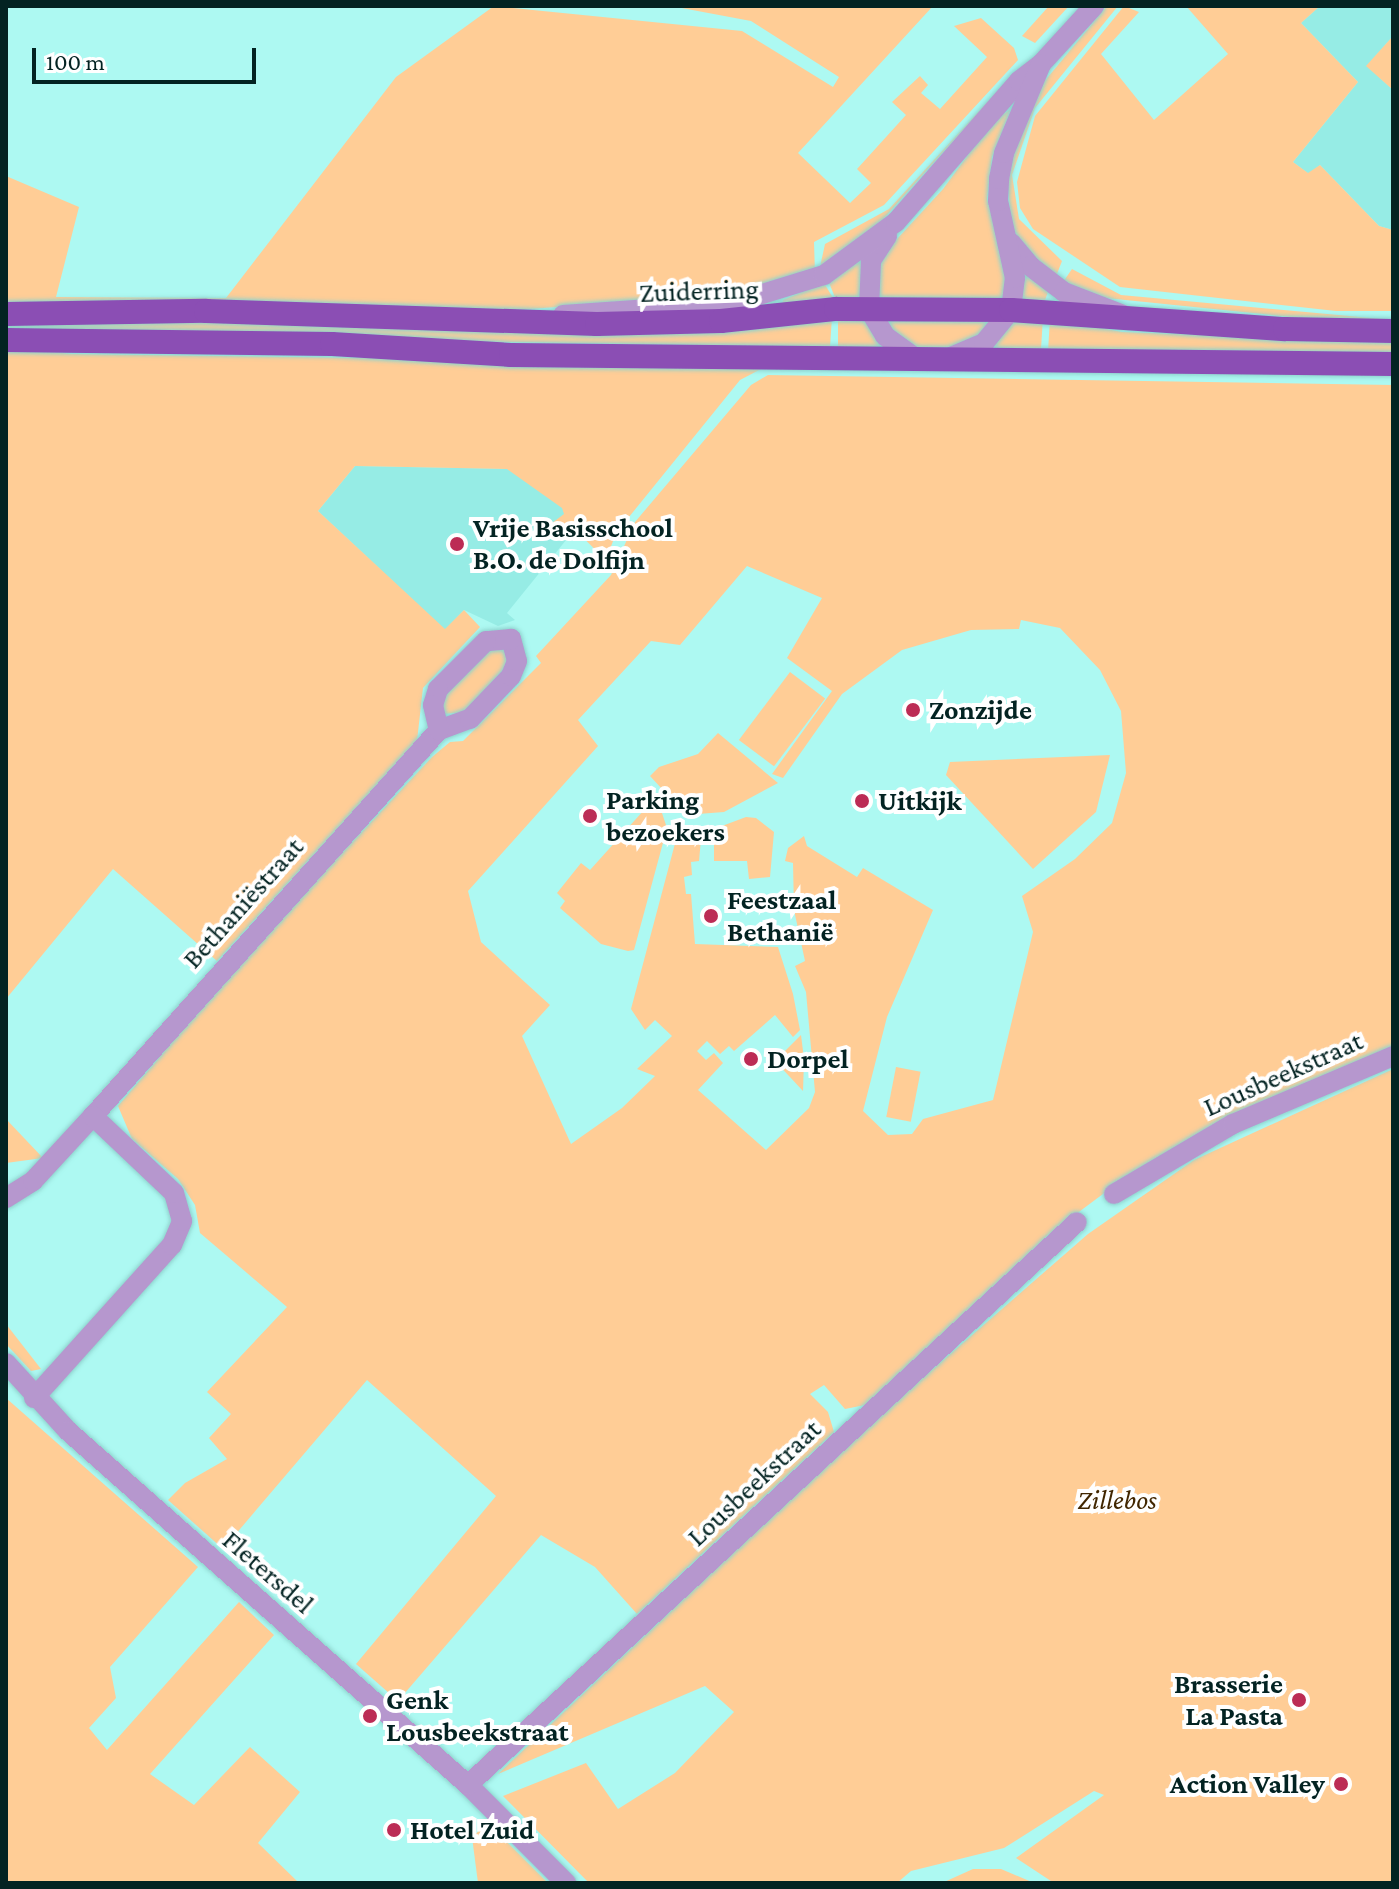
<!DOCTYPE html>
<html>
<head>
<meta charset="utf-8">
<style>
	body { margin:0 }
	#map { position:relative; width:1399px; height:1889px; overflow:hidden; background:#adf9f2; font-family:"Crimson Pro",serif }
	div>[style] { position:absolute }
	.built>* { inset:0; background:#96ece5 }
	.green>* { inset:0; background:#ffcd96; transform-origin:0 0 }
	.roads { filter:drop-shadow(0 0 2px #8ed2cd) drop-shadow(0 0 2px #8ed2cd) }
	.minor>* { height:20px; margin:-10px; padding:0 10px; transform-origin:10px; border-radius:10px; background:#b697ce }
	.major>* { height:24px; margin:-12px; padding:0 12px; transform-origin:12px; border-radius:12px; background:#8b4eb4 }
	.dots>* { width:22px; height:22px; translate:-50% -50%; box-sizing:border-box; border:4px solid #fff; border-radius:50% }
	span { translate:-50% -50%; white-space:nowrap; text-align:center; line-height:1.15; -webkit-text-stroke:8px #fff; paint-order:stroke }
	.street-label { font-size:28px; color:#032322 }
	.poi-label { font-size:28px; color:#032322; font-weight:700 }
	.left { translate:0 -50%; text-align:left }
	.right { translate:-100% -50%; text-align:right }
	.park-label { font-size:28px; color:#412600; font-style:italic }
	.frame { position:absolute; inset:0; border:8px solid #032322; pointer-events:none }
	.scale { position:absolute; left:32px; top:48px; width:224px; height:36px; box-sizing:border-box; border:4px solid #032322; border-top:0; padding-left:10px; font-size:24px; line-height:28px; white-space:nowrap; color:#032322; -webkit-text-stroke:6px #fff; paint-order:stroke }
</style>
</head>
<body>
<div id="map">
	<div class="built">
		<i style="clip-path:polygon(1320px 6px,1393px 6px,1393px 36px,1367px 66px,1393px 90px,1393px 230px,1379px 226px,1320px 165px,1309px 174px,1293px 162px,1358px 82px,1301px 23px)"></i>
		<i style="clip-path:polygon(355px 466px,622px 471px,507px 613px,515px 620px,498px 626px,464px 610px,445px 630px,318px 511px)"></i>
	</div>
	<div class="green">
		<i style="clip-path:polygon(494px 6px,742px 31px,833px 87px,839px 77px,751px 21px,671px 6px,933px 6px,798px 153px,850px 203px,871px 183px,857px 169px,906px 115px,892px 102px,920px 76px,928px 85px,921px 93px,940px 109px,987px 57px,954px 26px,981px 18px,1014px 48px,1018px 60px,884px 205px,814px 242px,815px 274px,771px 292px,529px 309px,6px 309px,6px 176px,79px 207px,56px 297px,226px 298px,396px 77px)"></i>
		<i style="clip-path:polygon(1049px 6px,1069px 6px,1035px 43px,1022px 36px)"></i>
		<i style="clip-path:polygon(1107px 6px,1118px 6px,1035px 108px,1012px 175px,1019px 219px,1062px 261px,1055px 279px,1022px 246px,1011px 224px,1007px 170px,1043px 83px)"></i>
		<i style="clip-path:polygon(1124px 6px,1139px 12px,1101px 54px,1154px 120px,1228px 54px,1186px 6px,1320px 6px,1301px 23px,1358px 82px,1293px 162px,1308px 173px,1320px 165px,1379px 226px,1393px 230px,1393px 311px,1336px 311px,1120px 287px,1033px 229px,1020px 208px,1017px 182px,1035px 116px)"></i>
		<i style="clip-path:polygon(1393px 36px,1393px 90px,1366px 66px)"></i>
		<i style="clip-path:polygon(1021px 65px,877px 226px,820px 267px,825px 244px,889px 209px)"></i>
		<i style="clip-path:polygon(1011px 109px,992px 157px,987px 199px,1008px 268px,1006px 305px,875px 304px,876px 269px,886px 251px,943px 189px,993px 121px)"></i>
		<i style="clip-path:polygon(864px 259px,861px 304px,838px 305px,828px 280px)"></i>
		<i style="clip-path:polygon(1072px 269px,1121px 295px,1393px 320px,1339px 322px,1096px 297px,1061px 285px)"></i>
		<i style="clip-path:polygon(1022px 270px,1049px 289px,1043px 306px,1016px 304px)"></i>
		<i style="clip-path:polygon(824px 283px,833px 298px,782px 303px,783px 300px)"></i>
		<i style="clip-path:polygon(867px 314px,890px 349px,838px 348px,838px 316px)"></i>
		<i style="clip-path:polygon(876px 314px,1000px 315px,981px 336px,954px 347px,922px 349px,902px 343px)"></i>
		<i style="clip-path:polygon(1013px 316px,1043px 317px,1041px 349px,986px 350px)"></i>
		<i style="clip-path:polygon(832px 317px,830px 347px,6px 334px,6px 319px,418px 327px)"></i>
		<i style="clip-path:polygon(1050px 318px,1122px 332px,1393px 342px,1393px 356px,1048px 352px)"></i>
		<i style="clip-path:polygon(6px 347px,72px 354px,831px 364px,761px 369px,740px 380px,616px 533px,606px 560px,574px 529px,567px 537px,552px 523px,564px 514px,562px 508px,507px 469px,355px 466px,318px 511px,445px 629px,464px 610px,480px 627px,423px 688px,417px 741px,217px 961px,113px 869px,6px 999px)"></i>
		<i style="clip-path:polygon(evenodd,768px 375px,1393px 385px,1393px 1046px,1115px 1185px,1048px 1235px,870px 1404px,845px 1409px,824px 1385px,810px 1394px,828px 1412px,834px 1432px,637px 1614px,595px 1567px,541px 1535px,398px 1701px,356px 1664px,496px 1496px,367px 1380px,223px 1549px,168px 1500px,185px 1483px,227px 1459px,209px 1438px,231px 1414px,207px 1392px,287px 1307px,200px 1233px,195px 1205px,178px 1179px,132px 1139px,118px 1106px,244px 958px,432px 757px,450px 742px,463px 741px,541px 663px,536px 656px,611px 575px,635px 522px,751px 385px,768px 375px,747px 566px,822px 598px,787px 658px,832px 691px,772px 774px,783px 778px,842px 694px,902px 650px,971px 630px,1019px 629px,1021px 620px,1060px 628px,1100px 670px,1121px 711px,1126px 773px,1112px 823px,1075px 859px,1022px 896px,1033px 932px,993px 1100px,923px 1119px,912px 1134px,888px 1135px,863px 1111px,887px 1017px,933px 910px,863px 868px,857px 877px,807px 846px,804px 836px,788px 848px,785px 861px,793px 863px,794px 910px,805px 961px,795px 966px,806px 992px,815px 1092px,809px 1108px,766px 1150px,698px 1090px,723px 1063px,714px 1053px,706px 1060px,697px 1051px,707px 1041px,720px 1054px,729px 1046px,734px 1051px,775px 1015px,793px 1037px,800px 1030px,793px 994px,778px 947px,695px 944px,691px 894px,686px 894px,684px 877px,692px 875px,691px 862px,699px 861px,702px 828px,685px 828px,677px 836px,631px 1009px,645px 1030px,655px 1020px,672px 1036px,637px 1069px,655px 1076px,622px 1108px,571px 1144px,522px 1036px,550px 1005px,481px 942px,468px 891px,598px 746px,578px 720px,651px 641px,680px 645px,747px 566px)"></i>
		<i style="clip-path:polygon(505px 649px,508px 664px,465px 712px,444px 714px,440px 697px,484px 650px)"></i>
		<i style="left:790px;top:672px;width:44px;height:85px;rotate:37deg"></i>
		<i style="clip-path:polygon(718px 733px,778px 783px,724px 812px,698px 814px,674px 802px,650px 776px,659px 767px,698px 754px)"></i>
		<i style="clip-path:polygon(1110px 755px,1096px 812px,1033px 869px,946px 775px,950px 762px)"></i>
		<i style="clip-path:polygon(645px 798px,658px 801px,667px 828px,634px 950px,628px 951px,601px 944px,560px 908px,565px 901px,557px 893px,581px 863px,590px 870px,644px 810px,637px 803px)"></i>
		<i style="clip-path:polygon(746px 817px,756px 818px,774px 832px,770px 877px,749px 879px,747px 861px,714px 861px,714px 829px)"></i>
		<i style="clip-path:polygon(801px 1035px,804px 1059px,803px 1091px,775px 1061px)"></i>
		<i style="left:896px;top:1067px;width:25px;height:51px;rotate:11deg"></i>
		<i style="clip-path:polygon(1393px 1069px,1393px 1883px,1054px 1883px,1016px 1858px,1104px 1795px,1094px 1791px,1004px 1848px,911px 1871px,897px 1883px,589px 1883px,503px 1796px,586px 1763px,618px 1809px,675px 1773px,734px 1712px,705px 1686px,498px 1774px,870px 1424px,1088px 1234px,1194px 1160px)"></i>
		<i style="clip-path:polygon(6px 1119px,43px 1158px,6px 1163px)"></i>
		<i style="clip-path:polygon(6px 1324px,41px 1369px,31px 1371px,6px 1344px)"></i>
		<i style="clip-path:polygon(6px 1398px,198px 1567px,110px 1667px,116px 1698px,89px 1728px,107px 1750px,239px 1602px,274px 1635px,150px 1774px,194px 1805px,250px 1747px,300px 1792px,258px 1843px,299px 1883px,6px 1883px)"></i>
		<i style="clip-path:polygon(488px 1823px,548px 1883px,478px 1883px,472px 1837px)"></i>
		<i style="clip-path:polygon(973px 1869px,1001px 1869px,1034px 1883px,942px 1883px)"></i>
	</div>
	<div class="roads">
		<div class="minor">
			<i style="left:887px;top:236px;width:30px;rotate:123deg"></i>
			<i style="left:871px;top:261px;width:48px;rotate:92.4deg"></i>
			<i style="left:869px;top:309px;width:31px;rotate:59deg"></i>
			<i style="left:885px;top:336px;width:36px;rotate:36deg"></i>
			<i style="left:1011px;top:243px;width:30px;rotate:50deg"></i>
			<i style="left:1030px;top:266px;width:43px;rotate:37.4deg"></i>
			<i style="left:1064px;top:292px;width:66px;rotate:21.2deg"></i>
			<i style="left:563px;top:315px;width:170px;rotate:-4deg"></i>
			<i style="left:733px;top:303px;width:95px;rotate:-17.1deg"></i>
			<i style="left:824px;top:275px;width:89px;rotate:-36.4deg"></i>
			<i style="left:896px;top:222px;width:187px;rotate:-48.9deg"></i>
			<i style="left:1019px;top:81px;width:28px;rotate:-38deg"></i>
			<i style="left:1041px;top:64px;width:79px;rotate:-47.6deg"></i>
			<i style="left:951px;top:357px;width:36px;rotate:-23deg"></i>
			<i style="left:984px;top:343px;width:43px;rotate:-50.7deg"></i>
			<i style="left:1011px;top:310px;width:32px;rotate:-83deg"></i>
			<i style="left:1015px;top:278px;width:79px;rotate:-102.4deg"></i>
			<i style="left:998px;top:201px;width:22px;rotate:-87deg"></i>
			<i style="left:999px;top:179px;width:26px;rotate:-79deg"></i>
			<i style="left:1004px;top:153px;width:96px;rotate:-67.4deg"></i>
			<i style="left:1114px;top:1194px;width:138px;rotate:-30.5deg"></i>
			<i style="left:1233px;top:1124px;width:174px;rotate:-23deg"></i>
			<i style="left:6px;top:1198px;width:32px;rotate:-32deg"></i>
			<i style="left:33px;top:1181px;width:88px;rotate:-47.3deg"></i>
			<i style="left:93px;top:1116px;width:518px;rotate:-48.13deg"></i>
			<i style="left:439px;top:730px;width:33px;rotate:-20deg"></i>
			<i style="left:470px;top:719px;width:59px;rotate:-46.4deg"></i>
			<i style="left:511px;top:676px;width:16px;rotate:-68deg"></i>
			<i style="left:517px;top:661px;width:23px;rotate:-105deg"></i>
			<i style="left:511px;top:639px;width:25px;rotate:175deg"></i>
			<i style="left:486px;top:641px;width:68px;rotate:135deg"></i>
			<i style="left:438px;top:689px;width:17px;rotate:107deg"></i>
			<i style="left:433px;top:705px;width:26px;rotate:77deg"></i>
			<i style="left:6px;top:1363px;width:92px;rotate:47.6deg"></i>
			<i style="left:68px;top:1431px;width:534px;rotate:41.51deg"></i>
			<i style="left:468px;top:1785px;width:139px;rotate:45deg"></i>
			<i style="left:34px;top:1398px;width:206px;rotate:-48deg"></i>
			<i style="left:172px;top:1245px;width:26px;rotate:-67deg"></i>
			<i style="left:182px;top:1221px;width:29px;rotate:-106deg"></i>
			<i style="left:174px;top:1193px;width:112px;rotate:-136.5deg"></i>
			<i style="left:468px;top:1785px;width:829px;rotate:-42.75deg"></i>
		</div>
		<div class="major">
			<i style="left:6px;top:314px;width:200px;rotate:-0.9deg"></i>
			<i style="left:206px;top:311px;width:391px;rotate:1.9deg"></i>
			<i style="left:597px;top:324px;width:124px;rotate:-1.4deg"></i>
			<i style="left:721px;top:321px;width:116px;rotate:-6deg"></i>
			<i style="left:836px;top:309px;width:175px;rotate:0.3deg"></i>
			<i style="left:1011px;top:310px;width:275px;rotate:4deg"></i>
			<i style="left:1285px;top:329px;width:108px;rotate:1.1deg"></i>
			<i style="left:6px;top:340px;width:326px;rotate:0.7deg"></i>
			<i style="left:332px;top:344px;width:179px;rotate:3.5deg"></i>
			<i style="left:511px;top:355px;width:882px;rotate:0.58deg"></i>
		</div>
	</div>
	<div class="dots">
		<i style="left:457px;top:544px;background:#bc2c55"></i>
		<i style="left:913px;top:710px;background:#bc2c55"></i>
		<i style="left:862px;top:801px;background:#bc2c55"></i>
		<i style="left:590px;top:816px;background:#bc2c55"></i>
		<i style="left:711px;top:916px;background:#bc2c55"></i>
		<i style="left:751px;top:1059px;background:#bc2c55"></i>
		<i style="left:1299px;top:1700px;background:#bc2c55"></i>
		<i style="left:370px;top:1716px;background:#bc2c55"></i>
		<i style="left:1341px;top:1784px;background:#bc2c55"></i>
		<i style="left:394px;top:1830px;background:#bc2c55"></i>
	</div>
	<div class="street-label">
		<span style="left:699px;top:291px;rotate:-2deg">Zuiderring</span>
		<span style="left:243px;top:903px;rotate:-48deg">Bethaniëstraat</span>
		<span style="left:1283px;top:1074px;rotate:-24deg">Lousbeekstraat</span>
		<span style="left:754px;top:1483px;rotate:-43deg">Lousbeekstraat</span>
		<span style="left:268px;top:1572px;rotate:41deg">Fletersdel</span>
	</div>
	<div class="poi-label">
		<span class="left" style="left:473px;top:544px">Vrije Basisschool<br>B.O. de Dolfijn</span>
		<span class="left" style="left:929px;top:710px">Zonzijde</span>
		<span class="left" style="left:606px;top:816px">Parking<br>bezoekers</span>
		<span class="left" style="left:878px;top:801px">Uitkijk</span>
		<span class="left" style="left:727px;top:916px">Feestzaal<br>Bethanië</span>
		<span class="left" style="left:767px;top:1059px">Dorpel</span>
		<span class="right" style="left:1283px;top:1700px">Brasserie<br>La Pasta</span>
		<span class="left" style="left:386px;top:1716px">Genk<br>Lousbeekstraat</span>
		<span class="right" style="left:1325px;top:1784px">Action Valley</span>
		<span class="left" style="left:410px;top:1830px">Hotel Zuid</span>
	</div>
	<div class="park-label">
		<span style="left:1117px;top:1500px">Zillebos</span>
	</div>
	<div class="frame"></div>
	<div class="scale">100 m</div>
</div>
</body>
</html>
